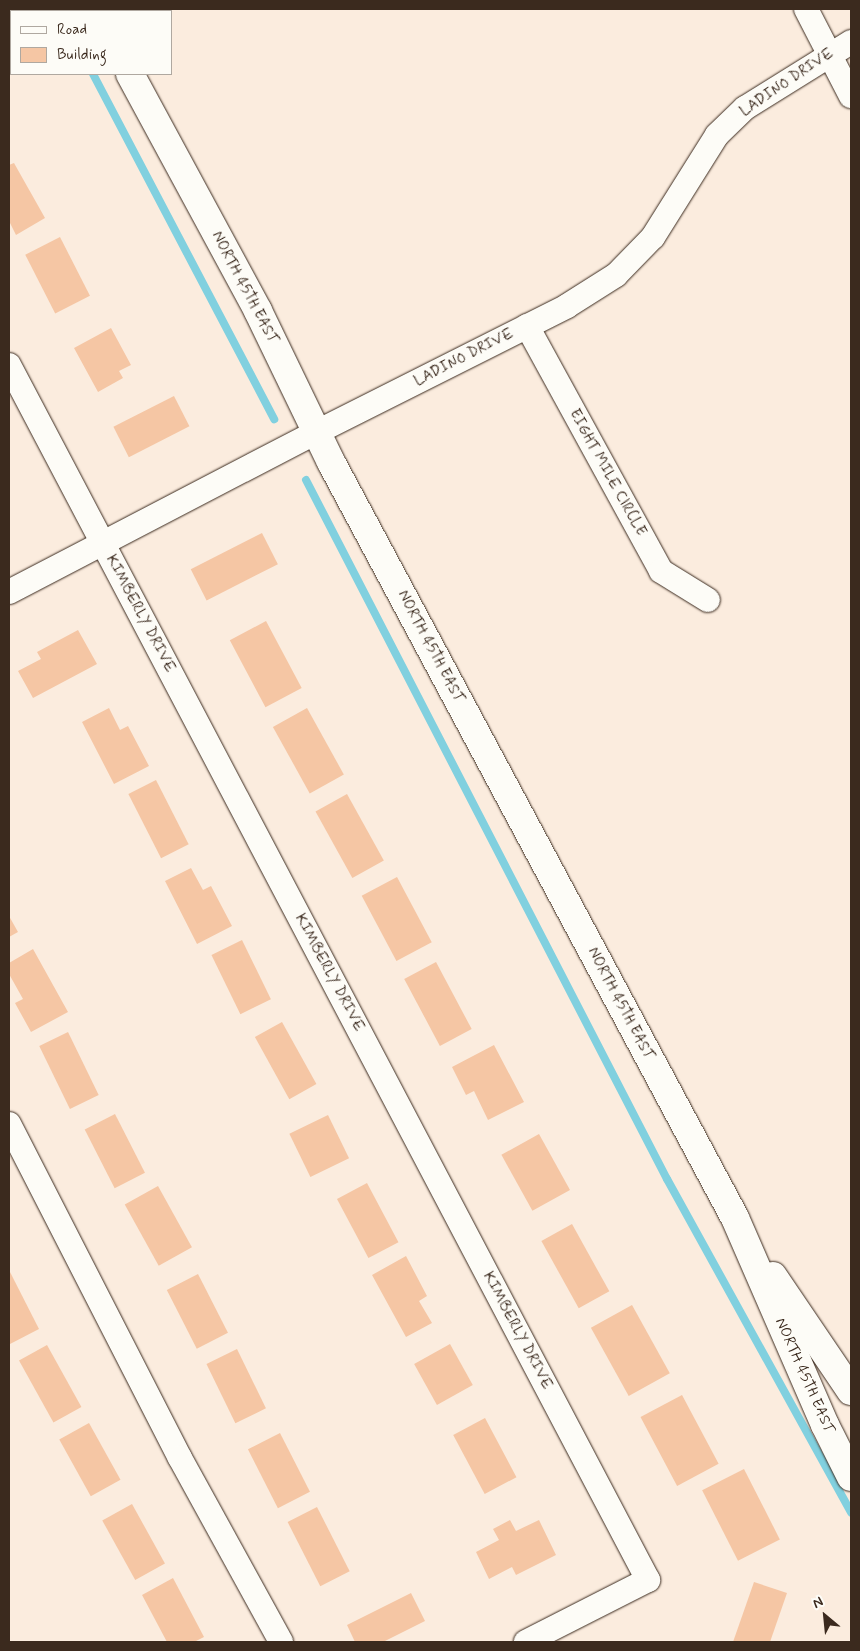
<!DOCTYPE html>
<html>
<head>
<meta charset="utf-8">
<style>
	body { margin:0 }
	#map { position:relative; width:860px; height:1651px; overflow:hidden; background:#fbecde; font-family:Mynerve,sans-serif }
	div>[style] { position:absolute }
	.stream>* { height:8px; margin:-4px; padding:0 4px; transform-origin:4px; border-radius:4px; background:#81d0df }
	.building>* { inset:0; background:#f5c6a4; transform-origin:0 0 }
	.roads { filter:drop-shadow(0 0 1px #3b2a1e) drop-shadow(0 0 1px #3b2a1e) }
	.minor>* { height:24px; margin:-12px; padding:0 12px; transform-origin:12px; border-radius:12px; background:#fdfcf7 }
	.secondary>* { height:28px; margin:-14px; padding:0 14px; transform-origin:14px; border-radius:14px; background:#fdfcf7 }
	span { translate:-50% -50%; white-space:nowrap; text-align:center; line-height:1.15; -webkit-text-stroke:4px #fdfcf7; paint-order:stroke }
	.street-label { font-size:15px; color:#3b2a1e }
	.frame { position:absolute; inset:0; border:10px solid #3b2a1e; pointer-events:none }
	.legend { position:absolute; left:10px; top:10px; width:162px; height:65px; box-sizing:border-box; background:#fdfcf7; border:1px solid #afa8a0; margin:0; padding:6px 9px; list-style:none; font-size:15px; color:#3b2a1e }
	.legend li { display:flex; align-items:center; gap:10px; height:25px }
	.legend b { width:25px; border:1px solid #afa8a0 }
	.north { position:absolute; left:800px; top:1591px; width:50px; height:50px; -webkit-text-stroke:4px #fdfcf7; paint-order:stroke; rotate:332deg; font-size:14px; font-weight:700; line-height:20px; text-align:center; color:#3b2a1e }
	.north::after { content:''; display:block; margin:auto; width:18px; height:22px; background:#3b2a1e; clip-path:polygon(50% 0,100% 100%,50% 72%,0 100%) }
</style>
</head>
<body>
<div id="map">
	<div class="stream">
		<i style="left:59px;top:9px;width:3px;rotate:45deg"></i>
		<i style="left:93px;top:74px;width:390px;rotate:62.3deg"></i>
		<i style="left:306px;top:480px;width:787px;rotate:62.69deg"></i>
		<i style="left:667px;top:1179px;width:381px;rotate:61.1deg"></i>
	</div>
	<div class="building">
		<i style="clip-path:polygon(14px 163px,45px 218px,16px 235px,9px 221px,9px 165px)"></i>
		<i style="left:60px;top:237px;width:66px;height:39px;rotate:63deg"></i>
		<i style="clip-path:polygon(111px 328px,131px 365px,119px 371px,123px 378px,98px 392px,74px 348px)"></i>
		<i style="left:174px;top:396px;width:34px;height:68px;rotate:63deg"></i>
		<i style="left:262px;top:533px;width:35px;height:80px;rotate:63deg"></i>
		<i style="left:266px;top:621px;width:76px;height:41px;rotate:62deg"></i>
		<i style="clip-path:polygon(78px 630px,97px 664px,33px 698px,18px 671px,41px 659px,37px 652px)"></i>
		<i style="clip-path:polygon(109px 708px,120px 730px,128px 726px,149px 766px,114px 784px,82px 722px)"></i>
		<i style="left:307px;top:708px;width:76px;height:39px;rotate:61deg"></i>
		<i style="left:156px;top:780px;width:72px;height:31px;rotate:63deg"></i>
		<i style="left:347px;top:794px;width:76px;height:36px;rotate:61deg"></i>
		<i style="clip-path:polygon(191px 868px,203px 890px,211px 886px,232px 926px,197px 944px,165px 881px)"></i>
		<i style="left:397px;top:877px;width:74px;height:40px;rotate:62deg"></i>
		<i style="clip-path:polygon(9px 916px,18px 932px,9px 937px)"></i>
		<i style="left:242px;top:940px;width:66px;height:34px;rotate:64deg"></i>
		<i style="clip-path:polygon(33px 949px,68px 1012px,31px 1032px,15px 1003px,23px 999px,9px 974px,9px 963px)"></i>
		<i style="left:436px;top:962px;width:76px;height:36px;rotate:62deg"></i>
		<i style="left:282px;top:1022px;width:71px;height:31px;rotate:61deg"></i>
		<i style="left:68px;top:1032px;width:70px;height:32px;rotate:64deg"></i>
		<i style="clip-path:polygon(494px 1045px,524px 1102px,488px 1120px,474px 1091px,466px 1095px,452px 1067px)"></i>
		<i style="left:115px;top:1114px;width:66px;height:34px;rotate:63deg"></i>
		<i style="left:328px;top:1115px;width:48px;height:43px;rotate:64deg"></i>
		<i style="left:539px;top:1134px;width:64px;height:43px;rotate:61deg"></i>
		<i style="left:367px;top:1183px;width:67px;height:34px;rotate:62deg"></i>
		<i style="left:158px;top:1186px;width:70px;height:38px;rotate:61deg"></i>
		<i style="left:572px;top:1224px;width:77px;height:35px;rotate:61deg"></i>
		<i style="clip-path:polygon(406px 1256px,427px 1296px,419px 1301px,432px 1323px,406px 1337px,372px 1275px)"></i>
		<i style="clip-path:polygon(9px 1270px,39px 1329px,10px 1344px,9px 1342px)"></i>
		<i style="left:198px;top:1274px;width:66px;height:35px;rotate:63deg"></i>
		<i style="left:632px;top:1305px;width:78px;height:47px;rotate:61deg"></i>
		<i style="left:450px;top:1344px;width:47px;height:41px;rotate:61deg"></i>
		<i style="left:47px;top:1345px;width:71px;height:32px;rotate:61deg"></i>
		<i style="left:237px;top:1349px;width:66px;height:34px;rotate:64deg"></i>
		<i style="left:682px;top:1395px;width:78px;height:47px;rotate:62deg"></i>
		<i style="left:485px;top:1418px;width:67px;height:36px;rotate:62deg"></i>
		<i style="left:89px;top:1423px;width:65px;height:34px;rotate:61deg"></i>
		<i style="left:280px;top:1433px;width:66px;height:36px;rotate:63deg"></i>
		<i style="left:744px;top:1469px;width:79px;height:47px;rotate:63deg"></i>
		<i style="left:132px;top:1504px;width:68px;height:34px;rotate:61deg"></i>
		<i style="left:317px;top:1507px;width:72px;height:33px;rotate:63deg"></i>
		<i style="clip-path:polygon(510px 1520px,516px 1531px,539px 1520px,556px 1555px,516px 1575px,512px 1567px,489px 1579px,476px 1552px,499px 1540px,493px 1529px)"></i>
		<i style="clip-path:polygon(173px 1578px,204px 1637px,194px 1642px,167px 1642px,142px 1595px)"></i>
		<i style="clip-path:polygon(754px 1582px,787px 1593px,770px 1642px,733px 1642px)"></i>
		<i style="clip-path:polygon(411px 1593px,425px 1621px,383px 1642px,355px 1642px,347px 1625px)"></i>
	</div>
	<div class="roads">
		<div class="minor">
			<i style="left:806px;top:9px;width:98px;rotate:62.7deg"></i>
			<i style="left:527px;top:326px;width:279px;rotate:61.3deg"></i>
			<i style="left:661px;top:571px;width:55px;rotate:31.7deg"></i>
			<i style="left:9px;top:365px;width:1373px;rotate:62.26deg"></i>
			<i style="left:648px;top:1580px;width:137px;rotate:153.1deg"></i>
			<i style="left:9px;top:592px;width:347px;rotate:-27.5deg"></i>
			<i style="left:317px;top:432px;width:280px;rotate:-26.7deg"></i>
			<i style="left:567px;top:306px;width:58px;rotate:-32.3deg"></i>
			<i style="left:616px;top:275px;width:53px;rotate:-45.8deg"></i>
			<i style="left:653px;top:237px;width:120px;rotate:-57.9deg"></i>
			<i style="left:717px;top:135px;width:39px;rotate:-44deg"></i>
			<i style="left:745px;top:108px;width:125px;rotate:-31.9deg"></i>
			<i style="left:9px;top:1124px;width:375px;rotate:62.9deg"></i>
			<i style="left:180px;top:1458px;width:210px;rotate:61.2deg"></i>
		</div>
		<div class="secondary">
			<i style="left:95px;top:9px;width:3px;rotate:45deg"></i>
			<i style="left:130px;top:74px;width:269px;rotate:61.6deg"></i>
			<i style="left:258px;top:311px;width:168px;rotate:64.2deg"></i>
			<i style="left:331px;top:462px;width:857px;rotate:61.88deg"></i>
			<i style="left:735px;top:1218px;width:226px;rotate:66.5deg"></i>
			<i style="left:825px;top:1425px;width:58px;rotate:63.4deg"></i>
			<i style="left:773px;top:1276px;width:139px;rotate:55.9deg"></i>
		</div>
	</div>
	<div class="street-label">
		<span style="left:787px;top:83px;rotate:-34deg">LADINO DRIVE</span>
		<span style="left:244px;top:288px;rotate:62deg">NORTH 45TH EAST</span>
		<span style="left:464px;top:358px;rotate:-27deg">LADINO DRIVE</span>
		<span style="left:607px;top:473px;rotate:61deg">EIGHT MILE CIRCLE</span>
		<span style="left:140px;top:614px;rotate:62deg">KIMBERLY DRIVE</span>
		<span style="left:430px;top:647px;rotate:62deg">NORTH 45TH EAST</span>
		<span style="left:329px;top:973px;rotate:62deg">KIMBERLY DRIVE</span>
		<span style="left:620px;top:1004px;rotate:62deg">NORTH 45TH EAST</span>
		<span style="left:517px;top:1331px;rotate:62deg">KIMBERLY DRIVE</span>
		<span style="left:804px;top:1376px;rotate:66deg">NORTH 45TH EAST</span>
	</div>
	<div class="frame"></div>
	<ul class="legend">
	<li><b style="height:6px;background:#fdfcf7"></b>Road</li>
	<li><b style="height:14px;background:#f5c6a4"></b>Building</li>
	</ul>
	<div class="north">N</div>
</div>
</body>
</html>
